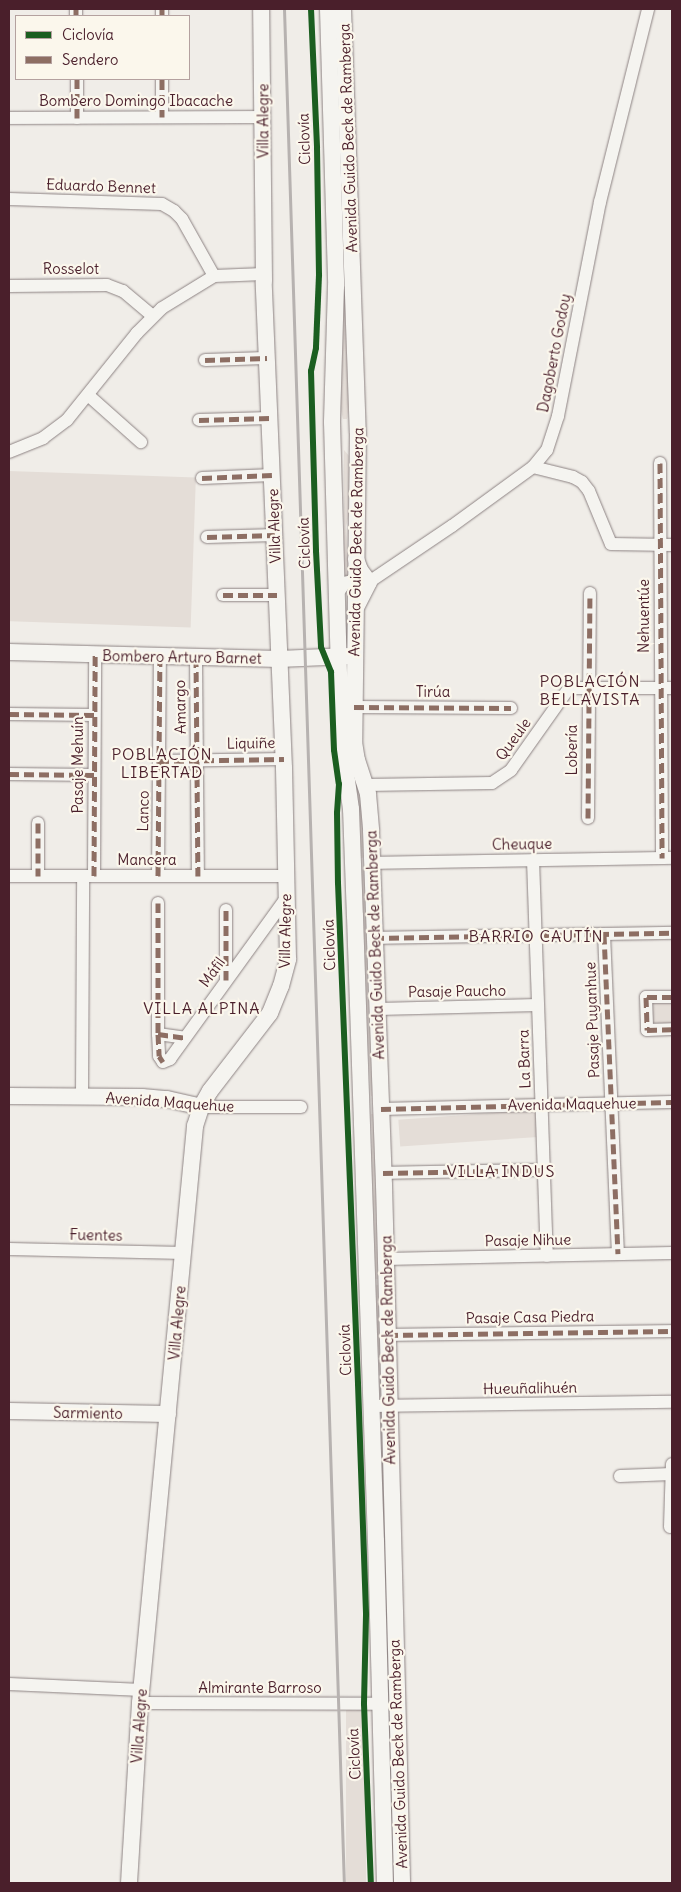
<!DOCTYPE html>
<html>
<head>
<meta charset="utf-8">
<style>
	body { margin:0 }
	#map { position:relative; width:681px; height:1892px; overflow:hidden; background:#f0ede8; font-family:Delius,sans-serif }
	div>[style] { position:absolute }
	.green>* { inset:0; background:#e4ddd7; transform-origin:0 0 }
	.roads { filter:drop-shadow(0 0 1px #8d8383) drop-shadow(0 0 1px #8d8383) }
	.minor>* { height:12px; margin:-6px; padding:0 6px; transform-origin:6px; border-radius:6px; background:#f5f4f0 }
	.major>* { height:16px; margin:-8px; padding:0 8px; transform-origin:8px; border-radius:8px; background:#f5f4f0 }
	.rail>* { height:3px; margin:-1.5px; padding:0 1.5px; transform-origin:1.5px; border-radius:1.5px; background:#b7b2b0 }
	.quiet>* { height:5px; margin-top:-2.5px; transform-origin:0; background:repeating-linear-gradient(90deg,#8d6e63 0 10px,transparent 0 15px) }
	.cycleway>* { height:6px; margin:-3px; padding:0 3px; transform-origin:3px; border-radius:3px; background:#1b5e20 }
	span { translate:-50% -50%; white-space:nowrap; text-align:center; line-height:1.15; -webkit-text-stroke:4.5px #fbf7ec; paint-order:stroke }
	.street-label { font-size:15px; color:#4a1f2b }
	.neighbourhood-label { font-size:16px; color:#4a1f2b; letter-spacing:1px }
	.frame { position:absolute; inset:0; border:10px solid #4a1f2b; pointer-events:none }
	.legend { position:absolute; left:15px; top:15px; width:175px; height:65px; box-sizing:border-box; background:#fbf7ec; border:1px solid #b4a19f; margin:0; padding:6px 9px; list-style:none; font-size:15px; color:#4a1f2b }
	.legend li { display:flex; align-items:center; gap:10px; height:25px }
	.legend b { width:25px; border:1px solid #b4a19f }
</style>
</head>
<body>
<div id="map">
	<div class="green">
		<i style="clip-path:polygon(339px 9px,350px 398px,347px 419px,343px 419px,338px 398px,343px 339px,343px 285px,339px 134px)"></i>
		<i style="clip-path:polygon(344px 450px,350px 457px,351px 509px,346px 526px,349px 576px,344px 576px)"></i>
		<i style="left:9px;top:471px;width:187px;height:150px;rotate:2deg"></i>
		<i style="clip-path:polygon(350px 745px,360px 786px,365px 857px,362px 858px,360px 858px)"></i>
		<i style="clip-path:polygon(361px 869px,365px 870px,374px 1096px,371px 1096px,368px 1049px,365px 1030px,359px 871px)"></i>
		<i style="left:648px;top:999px;width:24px;height:29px"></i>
		<i style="left:536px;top:1110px;width:27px;height:138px;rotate:86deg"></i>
		<i style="clip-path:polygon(371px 1114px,375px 1114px,380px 1279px,373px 1279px,368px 1164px,372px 1148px)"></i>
		<i style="clip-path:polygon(373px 1285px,381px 1285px,381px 1398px,379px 1350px,374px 1336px)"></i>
		<i style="clip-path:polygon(383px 1446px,389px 1615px,383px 1615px,379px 1462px)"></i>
		<i style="left:346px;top:1707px;width:20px;height:176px"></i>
	</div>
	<div class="roads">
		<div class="minor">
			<i style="left:76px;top:9px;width:7px;rotate:90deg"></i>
			<i style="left:162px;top:9px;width:7px;rotate:90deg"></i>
			<i style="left:77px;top:79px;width:39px;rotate:90deg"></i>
			<i style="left:162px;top:79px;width:38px;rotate:90deg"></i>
			<i style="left:9px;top:118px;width:254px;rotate:-0.2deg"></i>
			<i style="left:9px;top:199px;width:153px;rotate:1.9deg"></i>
			<i style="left:162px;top:204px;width:14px;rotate:30deg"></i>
			<i style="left:174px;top:211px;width:11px;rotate:45deg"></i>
			<i style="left:182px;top:219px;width:65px;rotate:60.7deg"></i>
			<i style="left:9px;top:286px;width:98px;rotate:-0.6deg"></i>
			<i style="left:107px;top:285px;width:17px;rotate:21deg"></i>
			<i style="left:123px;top:291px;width:39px;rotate:40deg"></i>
			<i style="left:205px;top:360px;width:62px;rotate:-1.8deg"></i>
			<i style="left:88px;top:395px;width:71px;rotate:41.6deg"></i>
			<i style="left:199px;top:420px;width:71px;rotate:-1.6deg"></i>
			<i style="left:9px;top:452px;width:37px;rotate:-22deg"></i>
			<i style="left:43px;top:438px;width:30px;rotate:-37deg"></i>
			<i style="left:67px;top:420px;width:112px;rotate:-51.2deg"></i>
			<i style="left:137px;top:333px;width:35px;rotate:-45deg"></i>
			<i style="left:162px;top:308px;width:61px;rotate:-31.6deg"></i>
			<i style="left:214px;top:276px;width:50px;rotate:-2.3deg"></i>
			<i style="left:660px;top:463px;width:395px;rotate:89.7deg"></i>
			<i style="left:533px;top:467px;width:41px;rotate:14deg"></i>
			<i style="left:573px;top:477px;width:10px;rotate:29deg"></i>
			<i style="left:582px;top:482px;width:11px;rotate:52deg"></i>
			<i style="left:589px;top:491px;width:57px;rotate:67.5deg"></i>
			<i style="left:611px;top:544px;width:61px;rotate:0.9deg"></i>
			<i style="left:202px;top:478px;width:70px;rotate:-2.5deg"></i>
			<i style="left:207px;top:537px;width:68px;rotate:-1.7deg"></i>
			<i style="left:337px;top:594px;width:14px;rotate:-54deg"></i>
			<i style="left:345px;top:583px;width:10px;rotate:-17deg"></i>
			<i style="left:355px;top:580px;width:14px;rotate:8deg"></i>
			<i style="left:369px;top:582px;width:100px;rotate:-34deg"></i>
			<i style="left:452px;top:526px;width:100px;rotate:-36.1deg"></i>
			<i style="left:533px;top:467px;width:22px;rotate:-51deg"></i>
			<i style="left:547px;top:450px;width:36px;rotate:-72deg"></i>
			<i style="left:558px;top:416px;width:218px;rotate:-78.9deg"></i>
			<i style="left:600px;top:202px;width:199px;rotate:-76deg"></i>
			<i style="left:223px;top:595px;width:54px"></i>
			<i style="left:196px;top:657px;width:219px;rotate:89.5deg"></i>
			<i style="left:354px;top:707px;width:157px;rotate:0.4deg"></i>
			<i style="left:9px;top:714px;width:85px;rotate:0.7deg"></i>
			<i style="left:159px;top:761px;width:125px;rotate:-0.9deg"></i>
			<i style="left:9px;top:774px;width:85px;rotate:0.7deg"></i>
			<i style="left:366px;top:785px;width:126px;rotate:-0.9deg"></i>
			<i style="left:492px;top:783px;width:23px;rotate:-34deg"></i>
			<i style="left:511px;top:770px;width:100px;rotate:-54.7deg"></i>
			<i style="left:569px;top:688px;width:103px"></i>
			<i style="left:588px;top:818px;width:225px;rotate:-89.5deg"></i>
			<i style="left:38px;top:823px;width:53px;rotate:90deg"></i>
			<i style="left:533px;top:860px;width:396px;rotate:88deg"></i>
			<i style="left:372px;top:863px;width:300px;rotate:-1deg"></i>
			<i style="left:9px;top:876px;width:277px"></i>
			<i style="left:94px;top:876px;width:222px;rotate:-89.7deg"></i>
			<i style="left:158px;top:876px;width:220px;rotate:-89.5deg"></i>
			<i style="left:158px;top:903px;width:131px;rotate:90deg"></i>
			<i style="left:158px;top:1034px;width:22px;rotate:87deg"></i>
			<i style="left:159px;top:1056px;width:7px;rotate:56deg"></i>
			<i style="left:163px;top:1062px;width:8px;rotate:-23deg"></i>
			<i style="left:170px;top:1059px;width:198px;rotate:-54.2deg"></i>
			<i style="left:226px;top:910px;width:70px;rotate:90deg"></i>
			<i style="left:604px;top:934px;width:320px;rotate:87.5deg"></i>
			<i style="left:374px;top:938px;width:298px;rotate:-1deg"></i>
			<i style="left:672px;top:997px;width:26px;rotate:180deg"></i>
			<i style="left:646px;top:997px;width:33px;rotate:88deg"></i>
			<i style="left:647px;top:1030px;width:25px;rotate:-2deg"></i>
			<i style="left:378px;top:1009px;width:160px;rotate:-1.4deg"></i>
			<i style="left:158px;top:1034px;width:27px;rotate:8deg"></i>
			<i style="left:82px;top:1096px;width:220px;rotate:-89.7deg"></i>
			<i style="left:201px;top:1107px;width:100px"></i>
			<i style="left:381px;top:1109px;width:291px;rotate:-1.4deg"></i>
			<i style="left:383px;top:1173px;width:161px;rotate:-1.1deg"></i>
			<i style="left:9px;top:1249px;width:175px;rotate:1.3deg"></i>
			<i style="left:385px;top:1259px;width:287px;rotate:-1.2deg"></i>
			<i style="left:388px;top:1335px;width:284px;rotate:-0.8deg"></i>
			<i style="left:371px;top:1406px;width:301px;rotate:-0.8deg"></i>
			<i style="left:620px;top:1476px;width:52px;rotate:-2.2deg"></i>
			<i style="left:670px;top:1527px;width:63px;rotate:-88.2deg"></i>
			<i style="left:9px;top:1684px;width:133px;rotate:2.6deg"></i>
			<i style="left:140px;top:1703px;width:240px;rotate:0.2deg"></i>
		</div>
		<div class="major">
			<i style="left:328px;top:9px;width:277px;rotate:88.3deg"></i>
			<i style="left:336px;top:286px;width:136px;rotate:91.7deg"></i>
			<i style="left:332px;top:422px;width:315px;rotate:88.4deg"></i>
			<i style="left:341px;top:737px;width:73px;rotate:82.1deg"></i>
			<i style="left:351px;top:809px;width:107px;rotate:87.9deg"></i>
			<i style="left:355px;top:916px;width:625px;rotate:88.08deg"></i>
			<i style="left:376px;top:1541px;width:342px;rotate:88.5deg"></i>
			<i style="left:343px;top:9px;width:424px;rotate:88deg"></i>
			<i style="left:358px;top:433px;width:309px;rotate:90.7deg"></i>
			<i style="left:354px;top:742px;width:18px;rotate:81deg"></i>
			<i style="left:357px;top:760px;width:36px;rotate:72deg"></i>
			<i style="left:368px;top:794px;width:37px;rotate:85deg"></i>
			<i style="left:371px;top:831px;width:354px;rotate:87.9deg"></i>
			<i style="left:384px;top:1185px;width:698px;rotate:88.52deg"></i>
			<i style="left:356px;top:559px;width:12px;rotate:70deg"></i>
			<i style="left:360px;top:570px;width:15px;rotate:53deg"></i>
			<i style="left:369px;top:582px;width:27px;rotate:117deg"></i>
			<i style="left:9px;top:652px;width:270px;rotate:1.5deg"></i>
			<i style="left:279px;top:659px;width:70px;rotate:-2.5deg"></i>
			<i style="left:9px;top:1096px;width:133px;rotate:0.4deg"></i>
			<i style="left:142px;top:1097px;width:25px;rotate:5deg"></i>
			<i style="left:167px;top:1099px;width:35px;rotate:13deg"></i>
			<i style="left:9px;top:1411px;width:159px;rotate:1.1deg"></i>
			<i style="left:129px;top:1883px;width:180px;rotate:-86.5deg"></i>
			<i style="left:140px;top:1703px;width:580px;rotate:-84.55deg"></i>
			<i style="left:195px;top:1126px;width:20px;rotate:-72deg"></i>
			<i style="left:201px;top:1107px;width:18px;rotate:-61deg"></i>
			<i style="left:210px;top:1091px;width:98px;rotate:-52.4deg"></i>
			<i style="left:270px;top:1013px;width:29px;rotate:-68deg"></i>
			<i style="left:281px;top:986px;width:28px;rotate:-75deg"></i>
			<i style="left:288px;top:959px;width:191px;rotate:-91.2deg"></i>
			<i style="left:284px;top:768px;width:487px;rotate:-92.4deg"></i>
			<i style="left:264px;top:281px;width:272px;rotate:-90.6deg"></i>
		</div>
	</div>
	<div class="rail">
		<i style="left:284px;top:9px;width:1875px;rotate:88.17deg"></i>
	</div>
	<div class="quiet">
		<i style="left:76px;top:9px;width:7px;rotate:90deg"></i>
		<i style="left:162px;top:9px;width:7px;rotate:90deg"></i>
		<i style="left:77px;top:79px;width:39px;rotate:90deg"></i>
		<i style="left:162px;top:79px;width:38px;rotate:90deg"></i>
		<i style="left:205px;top:360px;width:62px;rotate:-1.8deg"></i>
		<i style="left:199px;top:420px;width:71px;rotate:-1.6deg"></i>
		<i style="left:660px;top:463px;width:395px;rotate:89.7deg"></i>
		<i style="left:202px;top:478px;width:70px;rotate:-2.5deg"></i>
		<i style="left:207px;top:537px;width:68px;rotate:-1.7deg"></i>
		<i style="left:223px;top:595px;width:54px"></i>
		<i style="left:196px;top:657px;width:219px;rotate:89.5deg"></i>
		<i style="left:354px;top:707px;width:157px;rotate:0.4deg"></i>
		<i style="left:9px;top:714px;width:85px;rotate:0.7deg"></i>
		<i style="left:159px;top:761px;width:125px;rotate:-0.9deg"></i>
		<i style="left:9px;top:774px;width:85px;rotate:0.7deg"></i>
		<i style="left:588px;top:818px;width:225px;rotate:-89.5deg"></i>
		<i style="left:38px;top:823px;width:53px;rotate:90deg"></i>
		<i style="left:94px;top:876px;width:222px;rotate:-89.7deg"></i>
		<i style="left:158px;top:876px;width:220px;rotate:-89.5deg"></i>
		<i style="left:158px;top:903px;width:131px;rotate:90deg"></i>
		<i style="left:158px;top:1034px;width:22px;rotate:87deg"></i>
		<i style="left:159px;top:1056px;width:7px;rotate:56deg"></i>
		<i style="left:226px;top:910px;width:70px;rotate:90deg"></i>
		<i style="left:604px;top:934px;width:320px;rotate:87.5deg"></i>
		<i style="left:374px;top:938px;width:298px;rotate:-1deg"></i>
		<i style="left:672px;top:997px;width:26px;rotate:180deg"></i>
		<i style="left:646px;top:997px;width:33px;rotate:88deg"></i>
		<i style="left:647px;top:1030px;width:25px;rotate:-2deg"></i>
		<i style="left:158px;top:1034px;width:27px;rotate:8deg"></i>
		<i style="left:381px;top:1109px;width:291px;rotate:-1.4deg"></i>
		<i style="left:383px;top:1173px;width:161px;rotate:-1.1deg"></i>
		<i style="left:388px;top:1335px;width:284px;rotate:-0.8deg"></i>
	</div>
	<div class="cycleway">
		<i style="left:311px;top:9px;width:139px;rotate:87.5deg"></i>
		<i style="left:317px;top:148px;width:127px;rotate:89.1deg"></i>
		<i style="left:319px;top:275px;width:73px;rotate:92.4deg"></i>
		<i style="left:316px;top:348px;width:24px;rotate:102deg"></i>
		<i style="left:311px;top:371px;width:180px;rotate:88.4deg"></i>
		<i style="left:316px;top:551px;width:96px;rotate:87deg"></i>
		<i style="left:321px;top:647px;width:27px;rotate:68deg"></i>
		<i style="left:331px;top:672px;width:78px;rotate:87.8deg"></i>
		<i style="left:334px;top:750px;width:34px;rotate:82deg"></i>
		<i style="left:339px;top:784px;width:29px;rotate:94deg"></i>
		<i style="left:337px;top:813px;width:70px;rotate:89.2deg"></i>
		<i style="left:338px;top:883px;width:501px;rotate:87.71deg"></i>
		<i style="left:358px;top:1384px;width:231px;rotate:88deg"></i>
		<i style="left:366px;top:1615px;width:89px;rotate:91.3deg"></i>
		<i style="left:364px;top:1704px;width:179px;rotate:87.8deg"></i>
	</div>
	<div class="street-label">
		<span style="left:136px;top:101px">Bombero Domingo Ibacache</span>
		<span style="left:263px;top:121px;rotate:-90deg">Villa Alegre</span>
		<span style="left:348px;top:138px;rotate:-92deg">Avenida Guido Beck de Ramberga</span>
		<span style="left:304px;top:139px;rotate:-92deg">Ciclovía</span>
		<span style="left:101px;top:186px;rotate:2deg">Eduardo Bennet</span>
		<span style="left:71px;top:269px">Rosselot</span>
		<span style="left:554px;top:353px;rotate:-79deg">Dagoberto Godoy</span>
		<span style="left:274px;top:526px;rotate:-92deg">Villa Alegre</span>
		<span style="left:356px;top:542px;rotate:-89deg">Avenida Guido Beck de Ramberga</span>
		<span style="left:304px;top:543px;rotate:-92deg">Ciclovía</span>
		<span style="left:644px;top:616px;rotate:-90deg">Nehuentúe</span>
		<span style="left:182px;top:657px;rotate:1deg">Bombero Arturo Barnet</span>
		<span style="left:433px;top:692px">Tirúa</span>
		<span style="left:180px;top:707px;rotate:-91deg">Amargo</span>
		<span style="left:513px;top:739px;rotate:-54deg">Queule</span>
		<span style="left:251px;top:743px;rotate:-1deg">Liquiñe</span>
		<span style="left:572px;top:750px;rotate:-90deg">Lobería</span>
		<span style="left:78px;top:765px;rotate:-90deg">Pasaje Mehuín</span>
		<span style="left:143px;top:811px;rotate:-89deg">Lanco</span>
		<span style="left:522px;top:844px;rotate:-1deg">Cheuque</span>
		<span style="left:147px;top:860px">Mancera</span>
		<span style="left:285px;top:931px;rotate:-89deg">Villa Alegre</span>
		<span style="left:329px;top:945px;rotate:-92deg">Ciclovía</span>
		<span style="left:375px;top:945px;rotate:-92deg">Avenida Guido Beck de Ramberga</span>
		<span style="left:212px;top:972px;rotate:-54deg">Máfil</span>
		<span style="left:457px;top:991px;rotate:-1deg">Pasaje Paucho</span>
		<span style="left:592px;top:1020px;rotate:-92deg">Pasaje Puyanhue</span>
		<span style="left:524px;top:1059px;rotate:-92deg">La Barra</span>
		<span style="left:170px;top:1102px;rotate:4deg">Avenida Maquehue</span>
		<span style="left:572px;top:1104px;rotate:-1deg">Avenida Maquehue</span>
		<span style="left:96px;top:1235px;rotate:1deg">Fuentes</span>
		<span style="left:528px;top:1240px;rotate:-1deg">Pasaje Nihue</span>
		<span style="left:530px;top:1317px;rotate:-1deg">Pasaje Casa Piedra</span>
		<span style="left:177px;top:1323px;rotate:-85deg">Villa Alegre</span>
		<span style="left:345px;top:1350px;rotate:-92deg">Ciclovía</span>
		<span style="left:388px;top:1350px;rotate:-91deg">Avenida Guido Beck de Ramberga</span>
		<span style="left:530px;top:1388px;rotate:-1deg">Hueuñalihuén</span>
		<span style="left:88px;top:1413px;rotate:1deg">Sarmiento</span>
		<span style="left:260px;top:1688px">Almirante Barroso</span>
		<span style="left:139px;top:1726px;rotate:-86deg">Villa Alegre</span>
		<span style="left:354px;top:1754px;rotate:-93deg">Ciclovía</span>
		<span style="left:398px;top:1754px;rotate:-92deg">Avenida Guido Beck de Ramberga</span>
	</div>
	<div class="neighbourhood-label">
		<span style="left:590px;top:690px">POBLACIÓN<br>BELLAVISTA</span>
		<span style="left:162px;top:763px">POBLACIÓN<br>LIBERTAD</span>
		<span style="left:536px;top:936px">BARRIO CAUTÍN</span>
		<span style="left:202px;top:1008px">VILLA ALPINA</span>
		<span style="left:501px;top:1171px">VILLA INDUS</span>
	</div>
	<div class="frame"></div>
	<ul class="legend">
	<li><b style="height:6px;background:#1b5e20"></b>Ciclovía</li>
	<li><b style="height:6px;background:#8d6e63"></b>Sendero</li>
	</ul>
</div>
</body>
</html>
